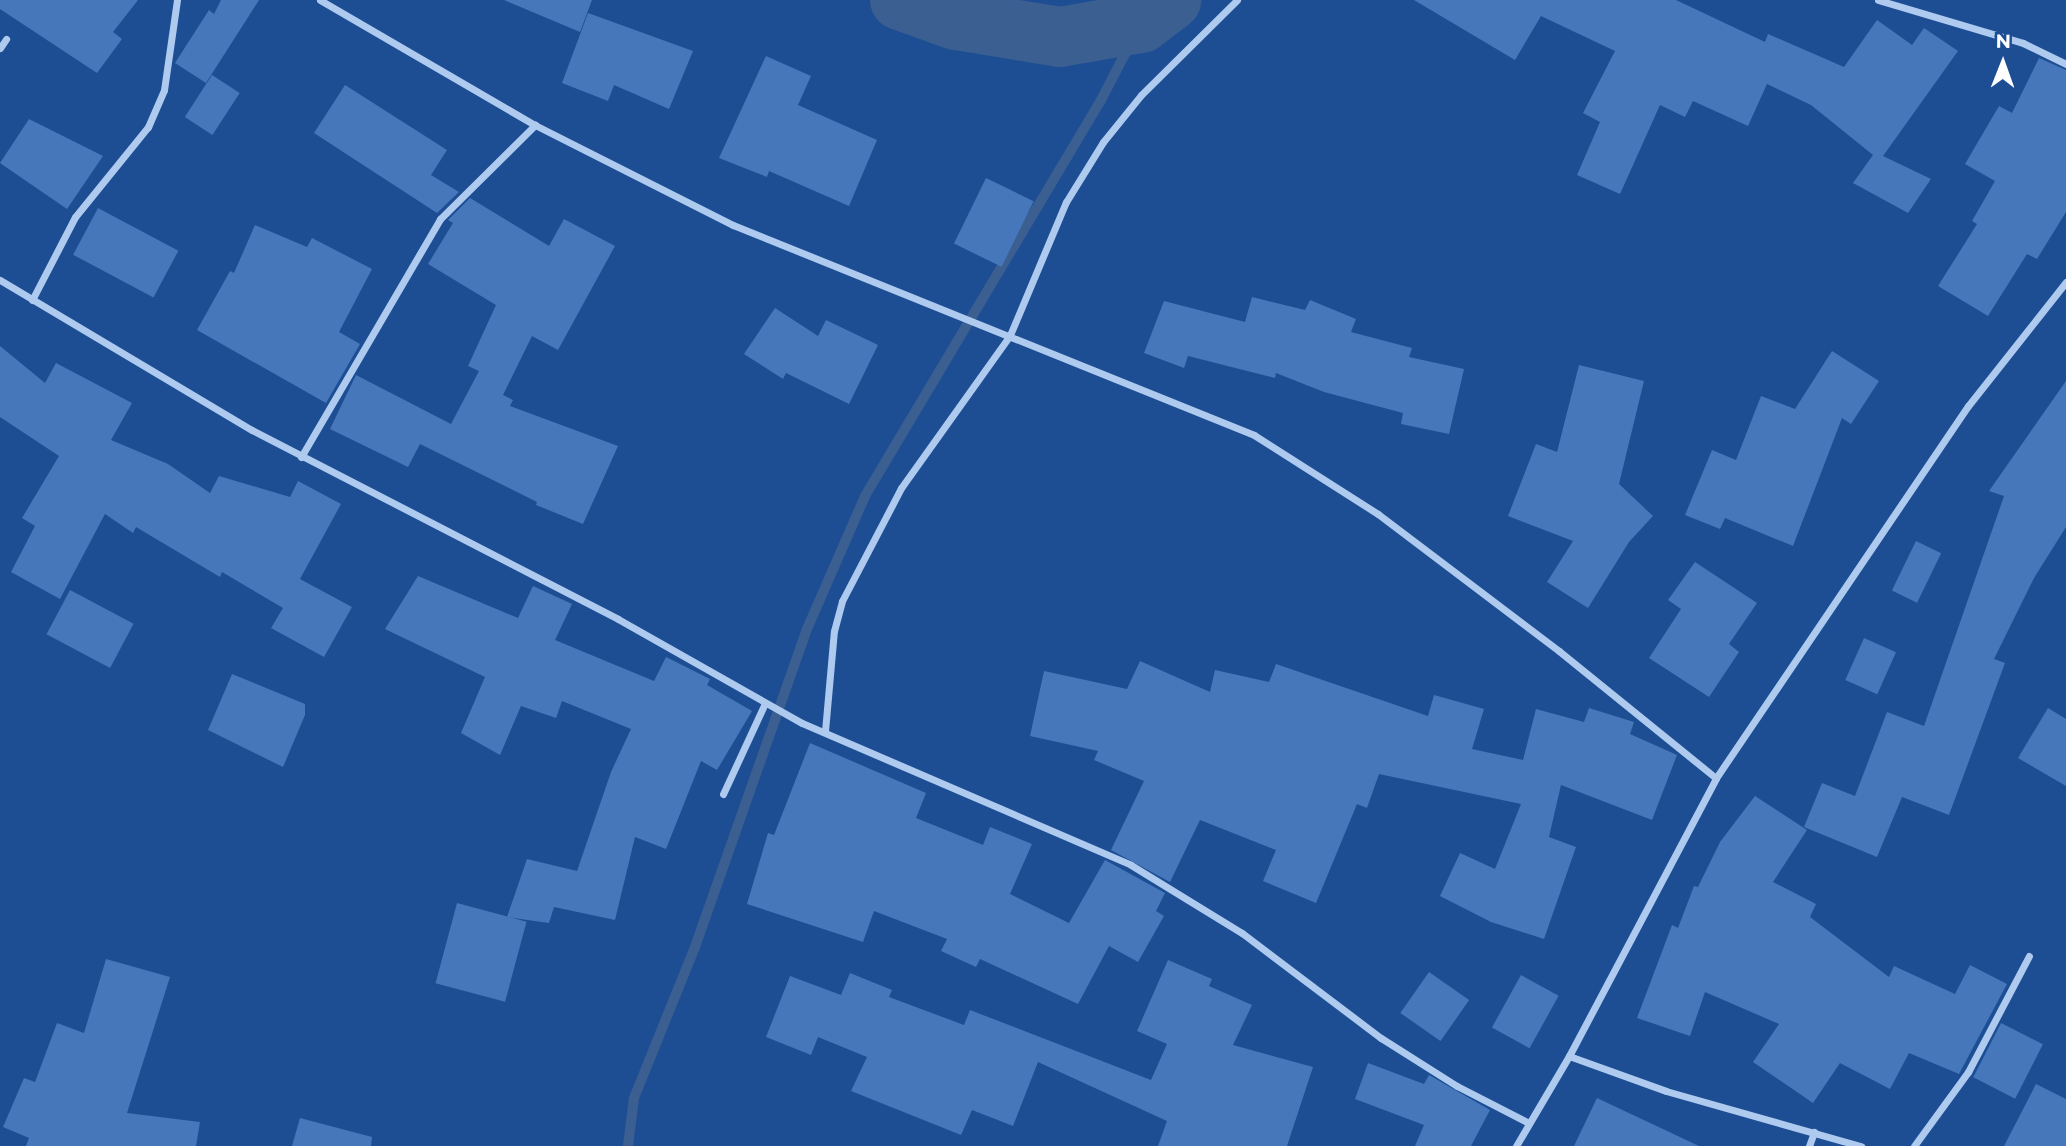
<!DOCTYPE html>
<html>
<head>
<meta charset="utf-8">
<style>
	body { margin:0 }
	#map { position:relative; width:2066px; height:1146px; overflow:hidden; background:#1d4e94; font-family:Montserrat,sans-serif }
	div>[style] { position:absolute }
	.stream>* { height:10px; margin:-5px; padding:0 5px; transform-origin:5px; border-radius:5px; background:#3c5f91 }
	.river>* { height:60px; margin:-30px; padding:0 30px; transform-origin:30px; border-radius:30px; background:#3c5f91 }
	.building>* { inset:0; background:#4577ba; transform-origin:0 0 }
	.minor>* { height:7px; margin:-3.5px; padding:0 3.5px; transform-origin:3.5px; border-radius:3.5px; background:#afcaef }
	span { translate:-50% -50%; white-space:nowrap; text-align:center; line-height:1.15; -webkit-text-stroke:5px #1d4e94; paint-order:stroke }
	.north { position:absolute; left:1968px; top:28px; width:70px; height:70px; -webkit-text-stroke:5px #1d4e94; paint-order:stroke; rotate:1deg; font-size:19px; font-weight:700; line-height:28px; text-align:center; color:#fff }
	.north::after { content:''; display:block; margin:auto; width:24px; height:32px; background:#fff; clip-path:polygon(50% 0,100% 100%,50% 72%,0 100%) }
</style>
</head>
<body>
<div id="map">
	<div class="stream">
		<i style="left:628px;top:1146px;width:48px;rotate:-82.9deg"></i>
		<i style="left:634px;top:1098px;width:163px;rotate:-68deg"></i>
		<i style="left:695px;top:947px;width:337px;rotate:-70.6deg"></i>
		<i style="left:807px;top:629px;width:145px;rotate:-66.4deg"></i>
		<i style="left:865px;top:496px;width:461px;rotate:-59.2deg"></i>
		<i style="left:1101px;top:100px;width:87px;rotate:-62.5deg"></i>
	</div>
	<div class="river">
		<i style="left:900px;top:0;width:59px;rotate:19.7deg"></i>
		<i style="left:956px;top:20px;width:105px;rotate:9.3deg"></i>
		<i style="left:1060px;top:37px;width:82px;rotate:-9.8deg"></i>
		<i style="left:1141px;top:23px;width:38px;rotate:-37deg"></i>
	</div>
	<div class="building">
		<i style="clip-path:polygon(0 0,138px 0,113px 32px,122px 39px,97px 73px,0 9px)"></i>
		<i style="clip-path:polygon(221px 0,259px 0,206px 83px,175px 63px,209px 10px,214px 14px)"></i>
		<i style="clip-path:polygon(504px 0,592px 0,580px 32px)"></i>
		<i style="clip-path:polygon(1414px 0,1676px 0,1765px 42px,1768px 34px,1844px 67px,1877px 20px,1912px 45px,1924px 28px,1958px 51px,1883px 156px,1931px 179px,1908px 213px,1853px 183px,1873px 155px,1811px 105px,1767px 84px,1748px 126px,1693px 101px,1685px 117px,1660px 105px,1620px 194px,1577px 175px,1600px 122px,1583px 113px,1615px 51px,1541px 16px,1515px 60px)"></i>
		<i style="clip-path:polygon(588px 13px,693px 51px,669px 109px,614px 85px,608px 101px,562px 83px)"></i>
		<i style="clip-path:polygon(766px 56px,811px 76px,798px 105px,877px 140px,849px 206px,769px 171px,767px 177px,719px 158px)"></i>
		<i style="clip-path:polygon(2039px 58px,2066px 70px,2066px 212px,2037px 259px,2027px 254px,1988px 316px,1938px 286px,1977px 224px,1972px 221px,1995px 181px,1965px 164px,1999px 106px,2012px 113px)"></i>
		<i style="left:212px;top:75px;width:33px;height:50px;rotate:33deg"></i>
		<i style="clip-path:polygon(345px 85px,447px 150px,431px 175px,459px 192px,437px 213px,314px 133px)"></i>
		<i style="clip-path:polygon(29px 119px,103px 156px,67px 209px,0 163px)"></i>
		<i style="left:986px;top:178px;width:53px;height:73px;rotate:26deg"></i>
		<i style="clip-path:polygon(470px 198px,549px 246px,564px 219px,615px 246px,558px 350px,532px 336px,503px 395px,513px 400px,510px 406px,618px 446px,583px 524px,536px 505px,537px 502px,420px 444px,408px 467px,330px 429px,356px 375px,451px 424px,479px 371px,468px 366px,496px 305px,428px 264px,453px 223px,448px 220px)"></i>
		<i style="left:98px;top:208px;width:91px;height:53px;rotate:28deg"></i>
		<i style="clip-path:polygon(255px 225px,307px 247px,312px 238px,372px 269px,339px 332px,360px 344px,326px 403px,197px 330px,230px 271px,234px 273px)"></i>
		<i style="clip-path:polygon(1252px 297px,1305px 310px,1310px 300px,1356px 319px,1351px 332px,1412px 348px,1409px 357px,1464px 369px,1449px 434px,1401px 424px,1403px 413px,1324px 392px,1276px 373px,1275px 378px,1188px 356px,1184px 368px,1144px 353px,1164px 301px,1245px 322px)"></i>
		<i style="clip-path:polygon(775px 308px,818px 336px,826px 320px,878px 345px,849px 404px,786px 373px,783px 379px,744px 354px)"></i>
		<i style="clip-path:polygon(0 346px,45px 383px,56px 363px,132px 403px,111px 440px,168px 464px,210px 493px,219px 476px,290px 497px,298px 481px,341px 504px,300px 579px,352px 607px,324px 657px,271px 628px,283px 608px,222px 572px,220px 577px,136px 527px,133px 533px,105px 514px,60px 599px,11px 572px,35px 526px,22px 518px,59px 456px,0 417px)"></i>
		<i style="clip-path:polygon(1832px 351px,1879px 381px,1851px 424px,1842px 418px,1793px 546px,1725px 518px,1720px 529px,1685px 515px,1712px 450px,1736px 460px,1761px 396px,1795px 409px)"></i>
		<i style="clip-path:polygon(1579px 365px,1644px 381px,1619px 484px,1653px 516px,1629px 542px,1588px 608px,1547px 582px,1573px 541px,1508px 516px,1536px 444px,1557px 452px)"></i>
		<i style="clip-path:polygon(2066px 381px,2066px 527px,2034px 578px,1994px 659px,2005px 663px,1949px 815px,1902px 797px,1877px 857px,1804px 827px,1822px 783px,1855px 796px,1887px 712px,1924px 726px,2004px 496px,1989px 491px)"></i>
		<i style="left:1916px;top:541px;width:28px;height:55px;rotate:26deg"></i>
		<i style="clip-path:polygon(1695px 562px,1757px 603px,1729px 644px,1739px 652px,1709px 697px,1649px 658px,1681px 609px,1668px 600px)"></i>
		<i style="clip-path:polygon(418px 576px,518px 618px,533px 586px,572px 604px,555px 640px,654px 681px,666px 657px,710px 679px,707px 685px,752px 711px,717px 770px,701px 761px,666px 849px,635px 837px,615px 920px,554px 907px,549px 923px,507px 917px,527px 859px,577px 871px,611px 772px,631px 729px,562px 701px,556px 718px,521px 706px,500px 755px,461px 733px,485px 677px,385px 629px)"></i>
		<i style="left:70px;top:590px;width:72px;height:50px;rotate:28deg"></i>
		<i style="left:1864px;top:638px;width:35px;height:46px;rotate:24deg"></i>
		<i style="clip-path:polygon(1140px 661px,1210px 692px,1215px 670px,1269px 682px,1276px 664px,1428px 716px,1434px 695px,1484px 709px,1472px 749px,1523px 760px,1536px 709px,1584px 722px,1589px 708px,1634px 722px,1630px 734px,1677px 755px,1652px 820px,1561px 785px,1549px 837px,1576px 847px,1544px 939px,1491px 922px,1440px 896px,1460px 853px,1495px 869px,1521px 804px,1379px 774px,1367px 808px,1357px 804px,1316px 903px,1263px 881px,1276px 850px,1200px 820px,1170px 882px,1111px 850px,1144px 781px,1094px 760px,1098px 751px,1030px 736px,1044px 671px,1127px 689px)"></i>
		<i style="clip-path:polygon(232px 674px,305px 704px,305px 715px,283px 767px,208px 730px)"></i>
		<i style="clip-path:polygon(2048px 708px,2066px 719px,2066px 786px,2018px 758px)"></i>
		<i style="clip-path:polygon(810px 743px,926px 793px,916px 818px,983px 845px,990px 827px,1032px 844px,1010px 894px,1069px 923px,1105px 860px,1165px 893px,1156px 911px,1164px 916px,1138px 962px,1109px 946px,1078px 1004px,980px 959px,976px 967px,941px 951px,947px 939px,874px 911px,863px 942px,747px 904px,768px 833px,774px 835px)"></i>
		<i style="clip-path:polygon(1755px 796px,1807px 830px,1773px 882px,1816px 904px,1810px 917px,1889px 977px,1894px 966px,1955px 994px,1970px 965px,2007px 984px,1959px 1074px,1909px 1053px,1890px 1089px,1840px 1063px,1813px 1103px,1753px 1062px,1779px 1024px,1705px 992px,1690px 1036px,1637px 1018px,1672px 925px,1678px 928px,1694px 886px,1698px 887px,1720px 842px)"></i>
		<i style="left:457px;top:903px;width:72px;height:83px;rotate:15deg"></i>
		<i style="clip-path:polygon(106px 959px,170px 977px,127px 1113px,200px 1122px,196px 1146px,26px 1146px,29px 1138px,3px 1127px,24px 1078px,35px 1082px,57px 1023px,84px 1033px)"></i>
		<i style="clip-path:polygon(1168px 960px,1212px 979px,1209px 986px,1252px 1005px,1233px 1045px,1313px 1067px,1287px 1146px,1158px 1146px,1167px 1121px,1038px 1062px,1013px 1126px,972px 1110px,961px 1135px,851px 1091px,867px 1057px,818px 1037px,811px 1055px,766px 1037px,790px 976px,841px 995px,850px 973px,892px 990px,889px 997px,964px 1025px,970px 1010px,1151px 1080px,1167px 1044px,1137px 1031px)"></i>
		<i style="left:1429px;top:972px;width:49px;height:50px;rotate:35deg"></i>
		<i style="left:1521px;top:975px;width:43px;height:60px;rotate:29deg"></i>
		<i style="left:2001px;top:1023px;width:47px;height:61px;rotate:27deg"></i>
		<i style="clip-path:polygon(1368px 1063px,1424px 1084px,1429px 1075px,1490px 1110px,1471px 1146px,1415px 1146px,1424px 1125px,1355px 1099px)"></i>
		<i style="clip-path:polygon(2036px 1084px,2066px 1099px,2066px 1146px,2004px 1146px)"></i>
		<i style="clip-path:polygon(1597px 1098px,1699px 1146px,1574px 1146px)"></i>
		<i style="clip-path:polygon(300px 1118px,372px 1137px,371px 1146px,292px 1146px)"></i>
	</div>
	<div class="minor">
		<i style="left:320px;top:0;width:249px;rotate:30.2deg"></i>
		<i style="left:535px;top:125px;width:222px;rotate:26.8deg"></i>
		<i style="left:733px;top:225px;width:562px;rotate:21.95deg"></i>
		<i style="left:1254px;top:435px;width:147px;rotate:32.5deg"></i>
		<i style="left:1378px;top:514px;width:227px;rotate:37.1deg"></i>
		<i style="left:1559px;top:651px;width:202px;rotate:39deg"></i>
		<i style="left:1878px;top:0;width:151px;rotate:16.5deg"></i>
		<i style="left:2023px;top:43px;width:48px;rotate:26deg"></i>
		<i style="left:0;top:48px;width:11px;rotate:-56deg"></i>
		<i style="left:0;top:280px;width:293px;rotate:30.8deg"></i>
		<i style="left:252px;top:430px;width:412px;rotate:27.3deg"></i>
		<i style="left:618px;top:619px;width:211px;rotate:29.5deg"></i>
		<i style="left:802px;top:723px;width:358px;rotate:23.3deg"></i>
		<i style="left:1131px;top:865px;width:130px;rotate:31.5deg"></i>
		<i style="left:1242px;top:933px;width:174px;rotate:37.1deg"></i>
		<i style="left:1381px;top:1038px;width:90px;rotate:32.3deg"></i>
		<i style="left:1457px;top:1086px;width:81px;rotate:27.2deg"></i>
		<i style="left:32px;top:300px;width:93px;rotate:-62.6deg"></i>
		<i style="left:75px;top:217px;width:116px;rotate:-51deg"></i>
		<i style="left:148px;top:127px;width:40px;rotate:-66.6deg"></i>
		<i style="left:164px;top:90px;width:91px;rotate:-81.8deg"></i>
		<i style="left:301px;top:457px;width:276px;rotate:-59.7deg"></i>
		<i style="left:440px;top:219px;width:134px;rotate:-44.7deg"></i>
		<i style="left:825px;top:731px;width:100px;rotate:-84.9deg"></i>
		<i style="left:834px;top:631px;width:31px;rotate:-75deg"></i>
		<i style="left:842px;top:601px;width:127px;rotate:-62.4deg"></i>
		<i style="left:901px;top:488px;width:188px;rotate:-54.5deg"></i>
		<i style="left:1010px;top:335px;width:144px;rotate:-67.2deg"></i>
		<i style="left:1066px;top:202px;width:70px;rotate:-58.3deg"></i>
		<i style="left:1103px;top:142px;width:60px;rotate:-51deg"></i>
		<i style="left:1141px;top:95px;width:135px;rotate:-44.7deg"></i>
		<i style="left:723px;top:794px;width:100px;rotate:-65.2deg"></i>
		<i style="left:1569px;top:1056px;width:103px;rotate:19.8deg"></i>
		<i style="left:1666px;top:1091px;width:203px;rotate:15.8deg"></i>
		<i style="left:1516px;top:1146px;width:104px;rotate:-59.5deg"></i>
		<i style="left:1569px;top:1056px;width:314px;rotate:-62.1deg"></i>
		<i style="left:1716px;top:778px;width:449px;rotate:-55.9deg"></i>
		<i style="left:1968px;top:406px;width:158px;rotate:-51.7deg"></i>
		<i style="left:1809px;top:1146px;width:15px;rotate:-70deg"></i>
		<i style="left:1914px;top:1146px;width:92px;rotate:-53.9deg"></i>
		<i style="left:1968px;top:1072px;width:131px;rotate:-62.3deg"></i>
	</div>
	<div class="north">N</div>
</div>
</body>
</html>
